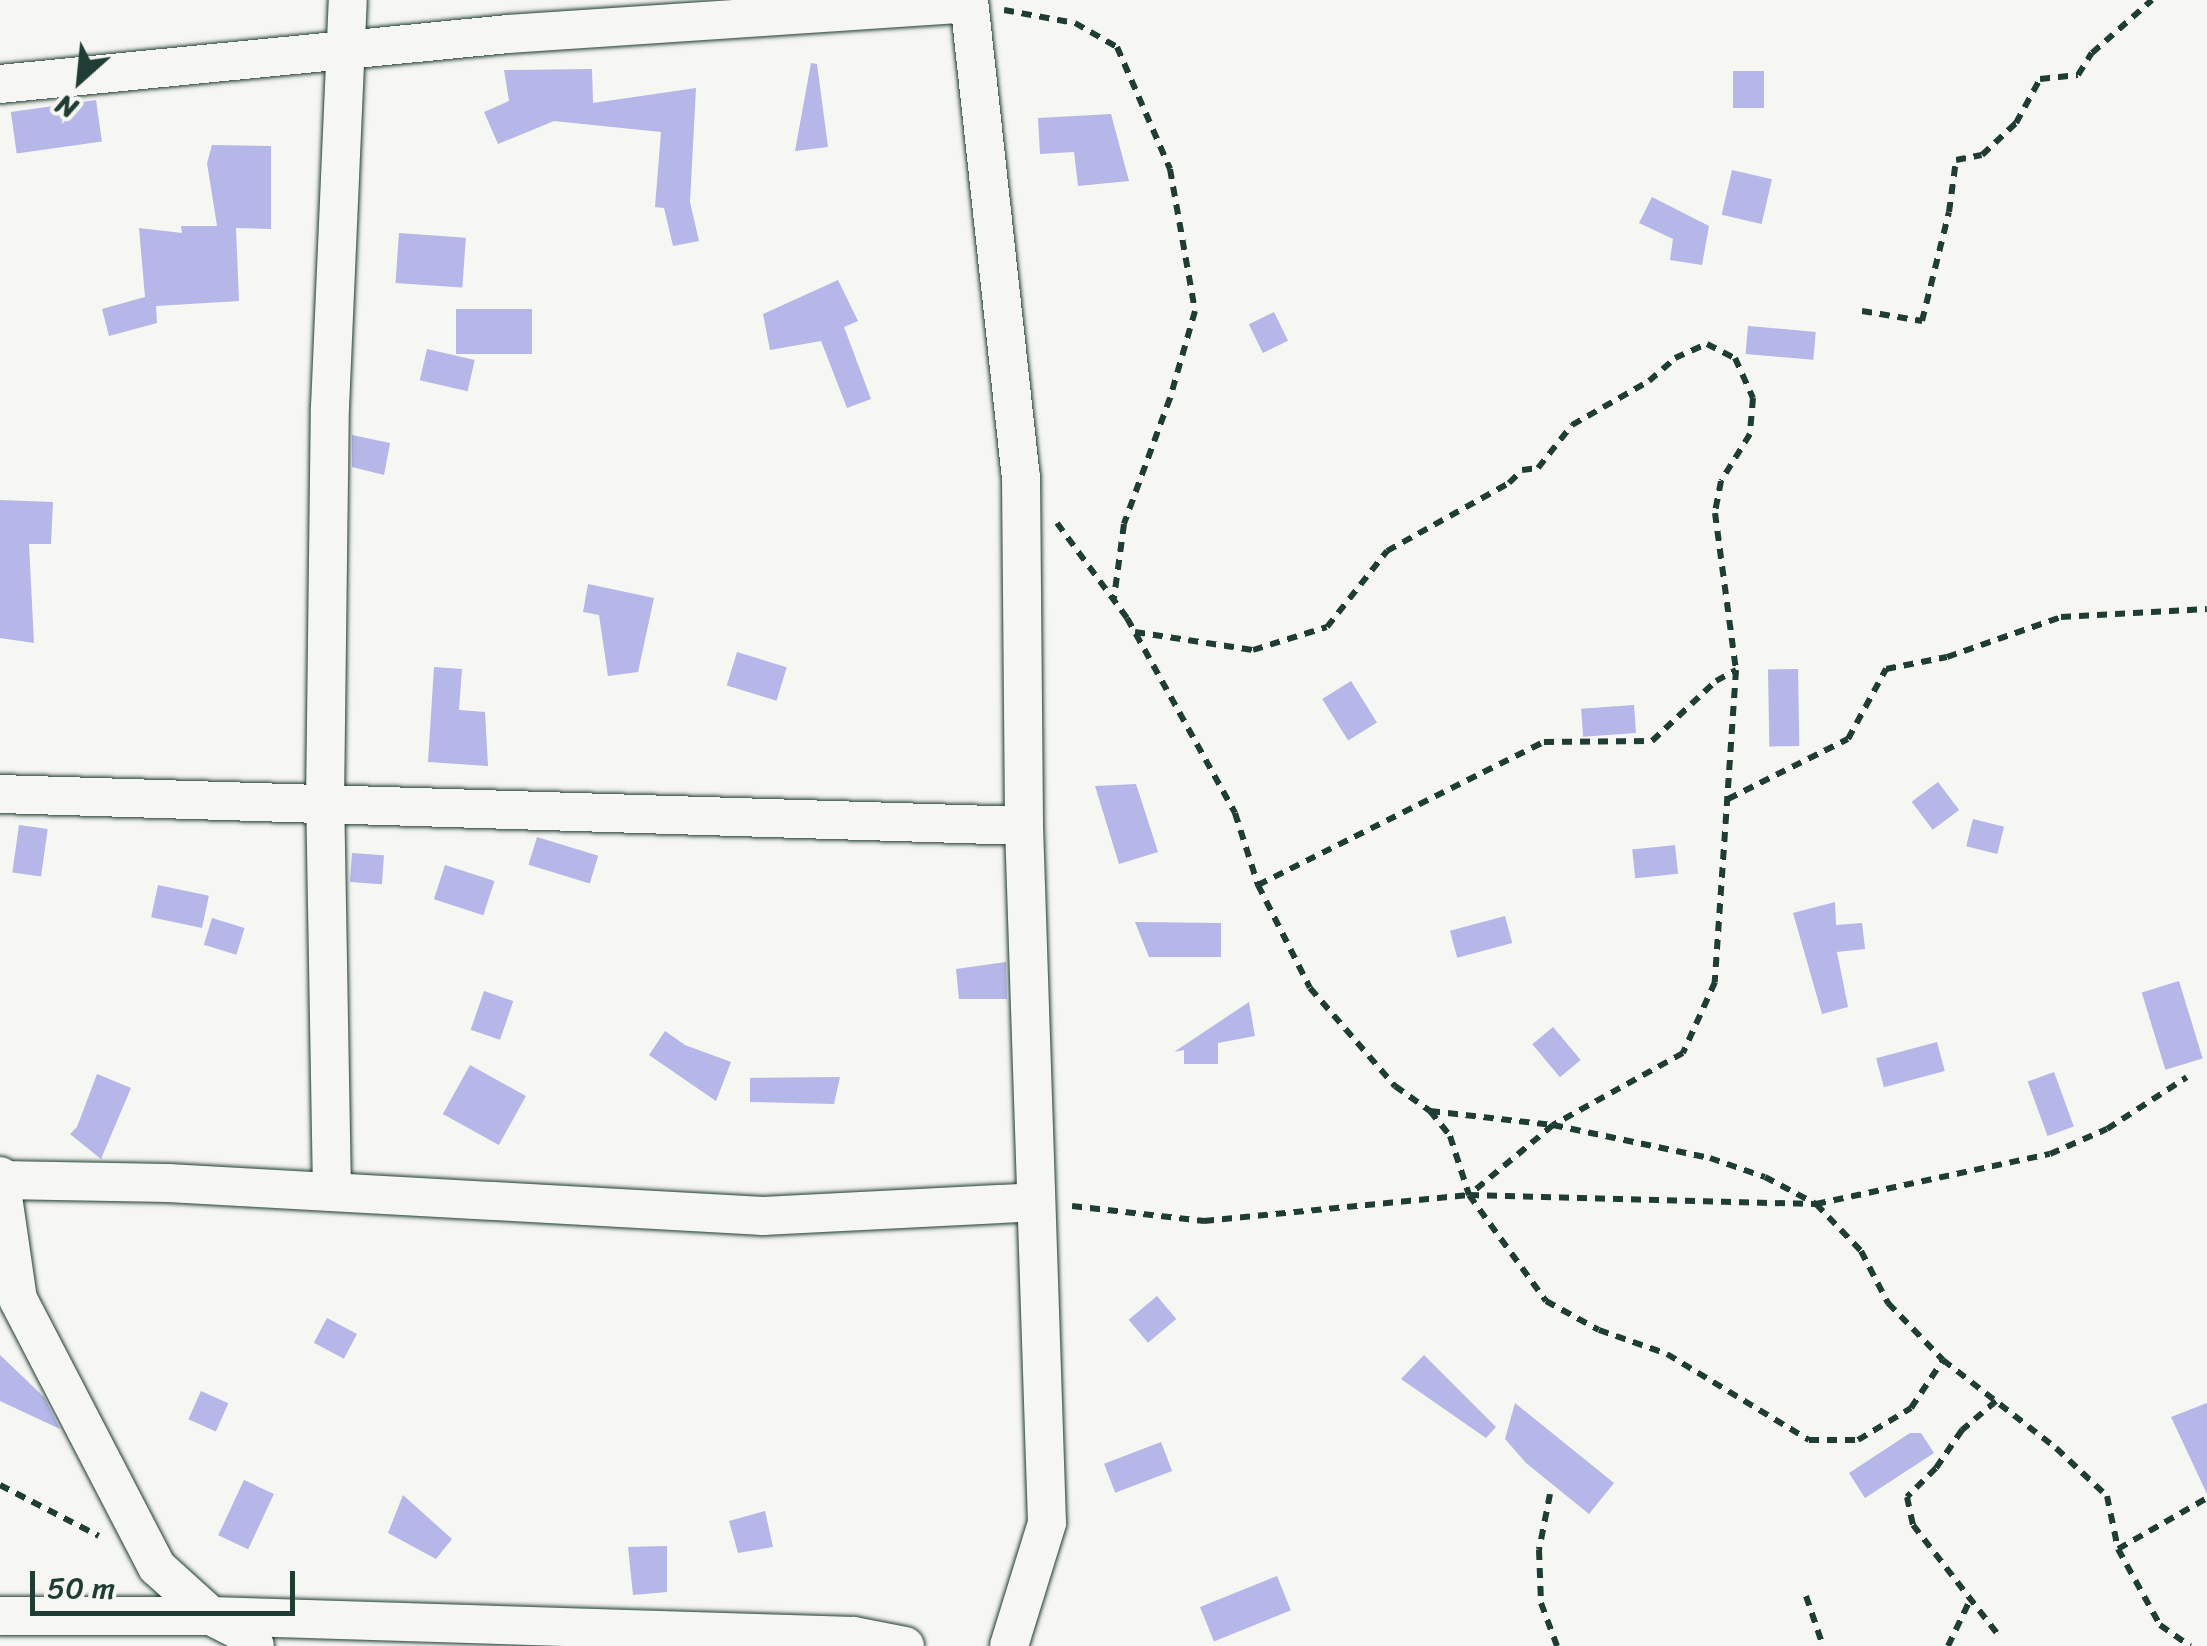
<!DOCTYPE html>
<html>
<head>
<meta charset="utf-8">
<style>
	body { margin:0 }
	#map { position:relative; width:2207px; height:1646px; overflow:hidden; background:#f6f6f2; font-family:Sriracha,sans-serif }
	div>[style] { position:absolute }
	.building>* { inset:0; background:#b4b7e8; transform-origin:0 0 }
	.path>* { height:6px; margin-top:-3px; transform-origin:0; background:repeating-linear-gradient(90deg,#1f3d34 0 10px,transparent 0 18px) }
	.roads { filter:drop-shadow(0 0 2px #1f3d34) drop-shadow(0 0 2px #1f3d34) }
	.minor>* { height:38px; margin:-19px; padding:0 19px; transform-origin:19px; border-radius:19px; background:#f6f6f2 }
	span { translate:-50% -50%; white-space:nowrap; text-align:center; line-height:1.15; -webkit-text-stroke:10px #f6f6f2; paint-order:stroke }
	.north { position:absolute; left:30px; top:30px; width:100px; height:100px; -webkit-text-stroke:8px #f6f6f2; paint-order:stroke; rotate:207deg; font-size:28px; font-weight:700; line-height:40px; text-align:center; color:#1f3d34 }
	.north::after { content:''; display:block; margin:auto; width:35px; height:45px; background:#1f3d34; clip-path:polygon(50% 0,100% 100%,50% 72%,0 100%) }
	.scale { position:absolute; left:30px; top:1571px; width:265px; height:45px; box-sizing:border-box; border:5px solid #1f3d34; border-top:0; padding-left:12px; font-size:30px; line-height:35px; white-space:nowrap; color:#1f3d34; -webkit-text-stroke:8px #f6f6f2; paint-order:stroke }
</style>
</head>
<body>
<div id="map">
	<div class="building">
		<i style="clip-path:polygon(811px 63px,817px 64px,828px 147px,795px 151px)"></i>
		<i style="clip-path:polygon(592px 69px,593px 103px,696px 88px,690px 202px,699px 241px,673px 246px,664px 208px,655px 207px,661px 132px,554px 121px,498px 144px,484px 112px,509px 101px,504px 70px)"></i>
		<i style="left:1733px;top:71px;width:31px;height:37px"></i>
		<i style="left:96px;top:100px;width:42px;height:86px;rotate:82deg"></i>
		<i style="clip-path:polygon(1111px 114px,1129px 181px,1078px 186px,1074px 152px,1040px 154px,1038px 118px)"></i>
		<i style="clip-path:polygon(212px 145px,271px 146px,271px 229px,236px 228px,239px 301px,156px 306px,157px 323px,109px 336px,102px 309px,145px 297px,139px 228px,182px 233px,181px 226px,217px 226px,207px 163px)"></i>
		<i style="left:1732px;top:170px;width:41px;height:46px;rotate:13deg"></i>
		<i style="clip-path:polygon(1652px 197px,1709px 226px,1702px 265px,1670px 260px,1673px 239px,1639px 223px)"></i>
		<i style="left:399px;top:233px;width:67px;height:50px;rotate:4deg"></i>
		<i style="clip-path:polygon(838px 280px,858px 321px,844px 327px,871px 399px,847px 408px,821px 341px,770px 350px,763px 314px)"></i>
		<i style="left:456px;top:309px;width:76px;height:45px"></i>
		<i style="left:1274px;top:312px;width:32px;height:28px;rotate:64deg"></i>
		<i style="left:1748px;top:326px;width:68px;height:28px;rotate:5deg"></i>
		<i style="left:427px;top:349px;width:49px;height:32px;rotate:13deg"></i>
		<i style="clip-path:polygon(352px 435px,390px 443px,384px 475px,352px 467px)"></i>
		<i style="clip-path:polygon(0 500px,53px 502px,51px 544px,29px 544px,34px 643px,0 638px)"></i>
		<i style="clip-path:polygon(588px 584px,654px 598px,638px 672px,608px 676px,599px 615px,583px 612px)"></i>
		<i style="left:737px;top:652px;width:52px;height:35px;rotate:17deg"></i>
		<i style="clip-path:polygon(434px 667px,462px 669px,459px 710px,485px 712px,488px 766px,428px 762px)"></i>
		<i style="left:1798px;top:669px;width:77px;height:30px;rotate:89deg"></i>
		<i style="left:1351px;top:681px;width:49px;height:34px;rotate:58deg"></i>
		<i style="left:1634px;top:705px;width:28px;height:53px;rotate:86deg"></i>
		<i style="left:1938px;top:782px;width:35px;height:33px;rotate:53deg"></i>
		<i style="clip-path:polygon(1136px 784px,1158px 852px,1119px 864px,1095px 786px)"></i>
		<i style="left:1973px;top:819px;width:32px;height:28px;rotate:14deg"></i>
		<i style="left:19px;top:825px;width:29px;height:48px;rotate:8deg"></i>
		<i style="left:537px;top:837px;width:64px;height:29px;rotate:17deg"></i>
		<i style="left:1675px;top:845px;width:29px;height:43px;rotate:84deg"></i>
		<i style="left:352px;top:853px;width:32px;height:29px;rotate:4deg"></i>
		<i style="left:445px;top:865px;width:52px;height:36px;rotate:18deg"></i>
		<i style="left:158px;top:885px;width:52px;height:33px;rotate:12deg"></i>
		<i style="clip-path:polygon(1835px 902px,1836px 925px,1862px 923px,1865px 949px,1837px 952px,1848px 1007px,1822px 1014px,1793px 913px)"></i>
		<i style="left:1505px;top:916px;width:28px;height:57px;rotate:75deg"></i>
		<i style="left:212px;top:918px;width:34px;height:28px;rotate:17deg"></i>
		<i style="clip-path:polygon(1135px 922px,1221px 923px,1221px 957px,1149px 957px)"></i>
		<i style="clip-path:polygon(1006px 962px,1007px 999px,959px 999px,956px 969px)"></i>
		<i style="left:2179px;top:981px;width:81px;height:39px;rotate:73deg"></i>
		<i style="left:484px;top:991px;width:31px;height:41px;rotate:19deg"></i>
		<i style="clip-path:polygon(1249px 1002px,1255px 1036px,1218px 1043px,1218px 1064px,1184px 1064px,1184px 1050px,1174px 1052px)"></i>
		<i style="left:1553px;top:1027px;width:43px;height:27px;rotate:50deg"></i>
		<i style="clip-path:polygon(665px 1031px,685px 1045px,731px 1062px,716px 1101px,649px 1055px)"></i>
		<i style="left:1937px;top:1042px;width:30px;height:63px;rotate:75deg"></i>
		<i style="left:470px;top:1065px;width:64px;height:56px;rotate:29deg"></i>
		<i style="left:2054px;top:1072px;width:58px;height:28px;rotate:70deg"></i>
		<i style="clip-path:polygon(97px 1074px,131px 1088px,101px 1159px,70px 1134px,77px 1127px)"></i>
		<i style="clip-path:polygon(840px 1077px,834px 1104px,750px 1102px,750px 1078px)"></i>
		<i style="left:1157px;top:1296px;width:30px;height:37px;rotate:50deg"></i>
		<i style="left:327px;top:1318px;width:34px;height:28px;rotate:28deg"></i>
		<i style="clip-path:polygon(0 1355px,44px 1397px,60px 1429px,0 1401px)"></i>
		<i style="clip-path:polygon(1424px 1355px,1496px 1427px,1486px 1438px,1401px 1379px)"></i>
		<i style="left:201px;top:1391px;width:30px;height:31px;rotate:24deg"></i>
		<i style="clip-path:polygon(1515px 1403px,1614px 1483px,1589px 1514px,1526px 1463px,1505px 1439px)"></i>
		<i style="clip-path:polygon(2207px 1403px,2207px 1494px,2171px 1417px)"></i>
		<i style="clip-path:polygon(1910px 1433px,1921px 1433px,1934px 1453px,1865px 1498px,1849px 1473px)"></i>
		<i style="left:1161px;top:1442px;width:31px;height:61px;rotate:69deg"></i>
		<i style="left:244px;top:1480px;width:33px;height:61px;rotate:25deg"></i>
		<i style="clip-path:polygon(403px 1495px,452px 1539px,436px 1559px,388px 1533px)"></i>
		<i style="clip-path:polygon(765px 1511px,773px 1547px,738px 1553px,729px 1521px)"></i>
		<i style="clip-path:polygon(667px 1546px,667px 1592px,633px 1595px,628px 1547px)"></i>
		<i style="left:1277px;top:1576px;width:37px;height:83px;rotate:68deg"></i>
	</div>
	<div class="path">
		<i style="left:1004px;top:10px;width:72px;rotate:10.4deg"></i>
		<i style="left:1075px;top:23px;width:48px;rotate:29.7deg"></i>
		<i style="left:1117px;top:47px;width:133px;rotate:66.5deg"></i>
		<i style="left:1170px;top:169px;width:144px;rotate:80deg"></i>
		<i style="left:1195px;top:311px;width:91px;rotate:106deg"></i>
		<i style="left:1170px;top:398px;width:134px;rotate:110.1deg"></i>
		<i style="left:1124px;top:524px;width:75px;rotate:97.7deg"></i>
		<i style="left:1862px;top:311px;width:61px;rotate:9.5deg"></i>
		<i style="left:1922px;top:321px;width:112px;rotate:-76.1deg"></i>
		<i style="left:1949px;top:212px;width:52px;rotate:-82.3deg"></i>
		<i style="left:1956px;top:160px;width:26px;rotate:-11deg"></i>
		<i style="left:1982px;top:155px;width:47px;rotate:-43.3deg"></i>
		<i style="left:2016px;top:123px;width:50px;rotate:-61.4deg"></i>
		<i style="left:2040px;top:79px;width:38px;rotate:-6deg"></i>
		<i style="left:2078px;top:75px;width:26px;rotate:-58deg"></i>
		<i style="left:2092px;top:53px;width:80px;rotate:-41.5deg"></i>
		<i style="left:1057px;top:523px;width:118px;rotate:53.6deg"></i>
		<i style="left:1127px;top:618px;width:223px;rotate:61deg"></i>
		<i style="left:1235px;top:813px;width:76px;rotate:72.3deg"></i>
		<i style="left:1258px;top:885px;width:115px;rotate:63.2deg"></i>
		<i style="left:1310px;top:988px;width:130px;rotate:49.1deg"></i>
		<i style="left:1395px;top:1086px;width:43px;rotate:35.5deg"></i>
		<i style="left:1430px;top:1111px;width:124px;rotate:6.5deg"></i>
		<i style="left:1553px;top:1125px;width:160px;rotate:11.9deg"></i>
		<i style="left:1710px;top:1158px;width:58px;rotate:19.1deg"></i>
		<i style="left:1765px;top:1177px;width:58px;rotate:27.9deg"></i>
		<i style="left:1816px;top:1204px;width:65px;rotate:46.2deg"></i>
		<i style="left:1861px;top:1251px;width:59px;rotate:62.6deg"></i>
		<i style="left:1888px;top:1303px;width:79px;rotate:46deg"></i>
		<i style="left:1943px;top:1360px;width:143px;rotate:37.9deg"></i>
		<i style="left:2056px;top:1448px;width:70px;rotate:43.3deg"></i>
		<i style="left:2107px;top:1496px;width:54px;rotate:78.3deg"></i>
		<i style="left:2118px;top:1549px;width:87px;rotate:61.1deg"></i>
		<i style="left:2160px;top:1625px;width:37px;rotate:35deg"></i>
		<i style="left:1135px;top:632px;width:119px;rotate:8.7deg"></i>
		<i style="left:1253px;top:650px;width:77px;rotate:-17.3deg"></i>
		<i style="left:1327px;top:627px;width:97px;rotate:-51.7deg"></i>
		<i style="left:1387px;top:551px;width:140px;rotate:-29.1deg"></i>
		<i style="left:1509px;top:483px;width:18px;rotate:-45deg"></i>
		<i style="left:1522px;top:470px;width:16px;rotate:-7deg"></i>
		<i style="left:1538px;top:468px;width:55px;rotate:-51.7deg"></i>
		<i style="left:1572px;top:425px;width:89px;rotate:-29.7deg"></i>
		<i style="left:1649px;top:381px;width:35px;rotate:-41deg"></i>
		<i style="left:1675px;top:358px;width:35px;rotate:-24deg"></i>
		<i style="left:1707px;top:344px;width:31px;rotate:27deg"></i>
		<i style="left:1735px;top:358px;width:44px;rotate:65.8deg"></i>
		<i style="left:1753px;top:398px;width:36px;rotate:95deg"></i>
		<i style="left:1750px;top:434px;width:55px;rotate:121.7deg"></i>
		<i style="left:1721px;top:481px;width:33px;rotate:101deg"></i>
		<i style="left:1715px;top:513px;width:158px;rotate:82.4deg"></i>
		<i style="left:1736px;top:670px;width:313px;rotate:93.9deg"></i>
		<i style="left:1715px;top:982px;width:78px;rotate:114.3deg"></i>
		<i style="left:1683px;top:1053px;width:149px;rotate:151deg"></i>
		<i style="left:1553px;top:1125px;width:109px;rotate:140.2deg"></i>
		<i style="left:1728px;top:799px;width:134px;rotate:-26.6deg"></i>
		<i style="left:1848px;top:739px;width:80px;rotate:-61.5deg"></i>
		<i style="left:1886px;top:669px;width:62px;rotate:-11.1deg"></i>
		<i style="left:1947px;top:657px;width:121px;rotate:-19.3deg"></i>
		<i style="left:2061px;top:617px;width:146px;rotate:-3.1deg"></i>
		<i style="left:1258px;top:885px;width:320px;rotate:-26.6deg"></i>
		<i style="left:1544px;top:742px;width:108px;rotate:-0.5deg"></i>
		<i style="left:1652px;top:741px;width:88px;rotate:-43.2deg"></i>
		<i style="left:1716px;top:681px;width:23px;rotate:-29deg"></i>
		<i style="left:1430px;top:1111px;width:32px;rotate:51deg"></i>
		<i style="left:1450px;top:1136px;width:62px;rotate:72.1deg"></i>
		<i style="left:1469px;top:1195px;width:131px;rotate:54deg"></i>
		<i style="left:1546px;top:1301px;width:60px;rotate:28.7deg"></i>
		<i style="left:1599px;top:1330px;width:72px;rotate:19.4deg"></i>
		<i style="left:1667px;top:1354px;width:166px;rotate:31.2deg"></i>
		<i style="left:1809px;top:1440px;width:49px"></i>
		<i style="left:1858px;top:1440px;width:62px;rotate:-31.1deg"></i>
		<i style="left:1911px;top:1408px;width:58px;rotate:-56.3deg"></i>
		<i style="left:1072px;top:1206px;width:133px;rotate:6.5deg"></i>
		<i style="left:1204px;top:1221px;width:266px;rotate:-5.6deg"></i>
		<i style="left:1469px;top:1195px;width:347px;rotate:1.5deg"></i>
		<i style="left:1816px;top:1204px;width:239px;rotate:-12.1deg"></i>
		<i style="left:2050px;top:1154px;width:62px;rotate:-23.7deg"></i>
		<i style="left:2107px;top:1129px;width:95px;rotate:-33deg"></i>
		<i style="left:1996px;top:1401px;width:45px;rotate:139.5deg"></i>
		<i style="left:1962px;top:1430px;width:46px;rotate:124.4deg"></i>
		<i style="left:1936px;top:1468px;width:41px;rotate:135deg"></i>
		<i style="left:1907px;top:1497px;width:29px;rotate:78deg"></i>
		<i style="left:1913px;top:1525px;width:140px;rotate:52.2deg"></i>
		<i style="left:0;top:1485px;width:111px;rotate:27.3deg"></i>
		<i style="left:1550px;top:1494px;width:57px;rotate:101.1deg"></i>
		<i style="left:1539px;top:1550px;width:53px;rotate:87.8deg"></i>
		<i style="left:1541px;top:1603px;width:46px;rotate:69.6deg"></i>
		<i style="left:2118px;top:1549px;width:103px;rotate:-29.8deg"></i>
		<i style="left:1806px;top:1596px;width:53px;rotate:71.2deg"></i>
		<i style="left:1948px;top:1646px;width:51px;rotate:-64.4deg"></i>
	</div>
	<div class="roads">
		<div class="minor">
			<i style="left:969px;top:0;width:479px;rotate:83.8deg"></i>
			<i style="left:1021px;top:476px;width:350px;rotate:89.5deg"></i>
			<i style="left:1024px;top:826px;width:697px;rotate:88.11deg"></i>
			<i style="left:1047px;top:1523px;width:129px;rotate:107.2deg"></i>
			<i style="left:0;top:84px;width:510px;rotate:-5.62deg"></i>
			<i style="left:508px;top:34px;width:462px;rotate:-3.8deg"></i>
			<i style="left:0;top:794px;width:1024px;rotate:1.79deg"></i>
			<i style="left:0;top:1176px;width:124px;rotate:81.7deg"></i>
			<i style="left:18px;top:1299px;width:302px;rotate:62.6deg"></i>
			<i style="left:157px;top:1567px;width:73px;rotate:42.2deg"></i>
			<i style="left:211px;top:1616px;width:36px;rotate:27deg"></i>
			<i style="left:243px;top:1632px;width:18px;rotate:49deg"></i>
			<i style="left:0;top:1180px;width:168px;rotate:1deg"></i>
			<i style="left:168px;top:1183px;width:596px;rotate:3.17deg"></i>
			<i style="left:763px;top:1216px;width:273px;rotate:-2.9deg"></i>
			<i style="left:332px;top:1192px;width:388px;rotate:-91deg"></i>
			<i style="left:325px;top:804px;width:397px;rotate:-89.3deg"></i>
			<i style="left:330px;top:407px;width:407px;rotate:-87.5deg"></i>
			<i style="left:0;top:1616px;width:211px"></i>
			<i style="left:211px;top:1616px;width:643px;rotate:1.78deg"></i>
			<i style="left:854px;top:1636px;width:52px;rotate:11.1deg"></i>
		</div>
	</div>
	<div class="north">N</div>
	<div class="scale">50 m</div>
</div>
</body>
</html>
